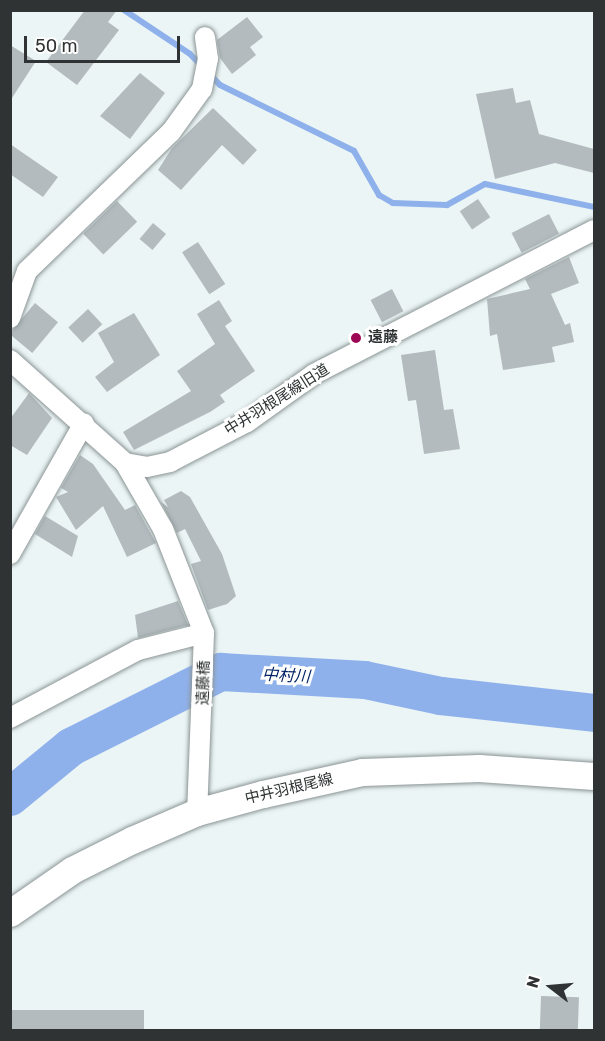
<!DOCTYPE html>
<html>
<head>
<meta charset="utf-8">
<style>
	body { margin:0 }
	#map { position:relative; width:605px; height:1041px; overflow:hidden; background:#ebf5f5; font-family:Rubik,"Noto Sans JP",sans-serif }
	div>[style] { position:absolute }
	.stream>* { height:6px; margin:-3px; padding:0 3px; transform-origin:3px; border-radius:3px; background:#8fb1eb }
	.river>* { height:38px; margin:-19px; padding:0 19px; transform-origin:19px; border-radius:19px; background:#8fb1eb }
	.building>* { inset:0; background:#b3bbbf; transform-origin:0 0 }
	.roads { filter:drop-shadow(0 0 2px #8b9494) drop-shadow(0 0 2px #8b9494) }
	.street>* { height:20px; margin:-10px; padding:0 10px; transform-origin:10px; border-radius:10px; background:#fff }
	.secondary>* { height:27px; margin:-13.5px; padding:0 13.5px; transform-origin:13.5px; border-radius:13.5px; background:#fff }
	.dots>* { width:16px; height:16px; translate:-50% -50%; box-sizing:border-box; border:3px solid #fff; border-radius:50% }
	span { translate:-50% -50%; white-space:nowrap; text-align:center; line-height:1.15; -webkit-text-stroke:6px #fff; paint-order:stroke }
	.poi-label { font-size:15px; color:#2f3333; font-weight:700 }
	.left { translate:0 -50%; text-align:left }
	.street-label { font-size:15px; color:#2f3333 }
	.water-label { font-size:16px; color:#012465; font-style:italic }
	.frame { position:absolute; inset:0; border:12px solid #2f3333; pointer-events:none }
	.north { position:absolute; left:521px; top:957px; width:60px; height:60px; -webkit-text-stroke:4px #fff; paint-order:stroke; rotate:286deg; font-size:16px; font-weight:700; line-height:24px; text-align:center; color:#2f3333 }
	.north::after { content:''; display:block; margin:auto; width:21px; height:27px; background:#2f3333; clip-path:polygon(50% 0,100% 100%,50% 72%,0 100%) }
	.scale { position:absolute; left:24px; top:36px; width:156px; height:27px; box-sizing:border-box; border:3px solid #2f3333; border-top:0; padding-left:8px; font-size:18px; line-height:21px; white-space:nowrap; color:#2f3333; -webkit-text-stroke:4px #fff; paint-order:stroke }
</style>
</head>
<body>
<div id="map">
	<div class="stream">
		<i style="left:124px;top:10px;width:79px;rotate:33.7deg"></i>
		<i style="left:190px;top:54px;width:43px;rotate:45.9deg"></i>
		<i style="left:220px;top:85px;width:149px;rotate:26.2deg"></i>
		<i style="left:354px;top:151px;width:51px;rotate:60.4deg"></i>
		<i style="left:379px;top:195px;width:16px;rotate:30deg"></i>
		<i style="left:393px;top:203px;width:54px;rotate:2.1deg"></i>
		<i style="left:447px;top:205px;width:43px;rotate:-28.9deg"></i>
		<i style="left:485px;top:184px;width:111px;rotate:11.9deg"></i>
	</div>
	<div class="river">
		<i style="left:10px;top:797px;width:79px;rotate:-39.3deg"></i>
		<i style="left:71px;top:747px;width:168px;rotate:-26.6deg"></i>
		<i style="left:221px;top:672px;width:144px;rotate:3.2deg"></i>
		<i style="left:365px;top:680px;width:78px;rotate:11.9deg"></i>
		<i style="left:441px;top:696px;width:154px;rotate:6.3deg"></i>
	</div>
	<div class="building">
		<i style="clip-path:polygon(85px 10px,117px 10px,108px 22px,119px 30px,77px 85px,46px 62px)"></i>
		<i style="clip-path:polygon(247px 17px,263px 37px,250px 47px,256px 55px,232px 74px,220px 58px,217px 40px)"></i>
		<i style="clip-path:polygon(10px 45px,36px 61px,10px 101px)"></i>
		<i style="clip-path:polygon(140px 73px,165px 93px,130px 139px,100px 116px)"></i>
		<i style="clip-path:polygon(513px 88px,516px 103px,530px 100px,539px 134px,594px 149px,594px 173px,555px 163px,495px 179px,476px 94px)"></i>
		<i style="clip-path:polygon(213px 108px,257px 150px,243px 165px,222px 145px,181px 190px,158px 170px,172px 148px)"></i>
		<i style="clip-path:polygon(10px 144px,58px 177px,43px 197px,10px 174px)"></i>
		<i style="left:478px;top:199px;width:22px;height:22px;rotate:56deg"></i>
		<i style="left:117px;top:201px;width:29px;height:47px;rotate:46deg"></i>
		<i style="left:549px;top:214px;width:22px;height:42px;rotate:63deg"></i>
		<i style="left:153px;top:223px;width:17px;height:21px;rotate:40deg"></i>
		<i style="left:198px;top:242px;width:50px;height:19px;rotate:57deg"></i>
		<i style="clip-path:polygon(569px 257px,579px 283px,551px 294px,565px 325px,570px 323px,574px 342px,552px 347px,555px 362px,503px 370px,497px 334px,490px 336px,487px 299px,530px 289px,525px 279px)"></i>
		<i style="left:392px;top:289px;width:25px;height:24px;rotate:63deg"></i>
		<i style="clip-path:polygon(219px 300px,232px 321px,225px 326px,255px 371px,220px 395px,225px 402px,210px 412px,134px 450px,123px 432px,191px 391px,177px 371px,215px 344px,197px 314px)"></i>
		<i style="left:35px;top:303px;width:30px;height:40px;rotate:40deg"></i>
		<i style="left:88px;top:309px;width:21px;height:27px;rotate:47deg"></i>
		<i style="clip-path:polygon(134px 313px,160px 355px,107px 392px,95px 377px,114px 362px,98px 333px)"></i>
		<i style="clip-path:polygon(435px 350px,444px 410px,453px 409px,460px 449px,424px 454px,416px 400px,408px 401px,401px 355px)"></i>
		<i style="clip-path:polygon(29px 393px,52px 418px,27px 455px,10px 445px,10px 419px)"></i>
		<i style="clip-path:polygon(80px 455px,93px 464px,125px 510px,135px 505px,156px 543px,127px 557px,103px 506px,76px 530px,56px 497px,68px 492px,61px 488px)"></i>
		<i style="clip-path:polygon(181px 491px,190px 497px,222px 554px,236px 596px,227px 604px,208px 610px,191px 564px,201px 561px,185px 529px,177px 533px,161px 502px,168px 507px,164px 500px)"></i>
		<i style="clip-path:polygon(45px 516px,78px 536px,72px 557px,35px 534px)"></i>
		<i style="clip-path:polygon(178px 601px,188px 625px,138px 638px,135px 615px)"></i>
		<i style="left:541px;top:996px;width:38px;height:34px;rotate:2deg"></i>
		<i style="left:10px;top:1010px;width:134px;height:20px"></i>
	</div>
	<div class="roads">
		<div class="street">
			<i style="left:10px;top:318px;width:50px;rotate:-70.1deg"></i>
			<i style="left:27px;top:271px;width:200px;rotate:-44deg"></i>
			<i style="left:171px;top:132px;width:53px;rotate:-54.2deg"></i>
			<i style="left:202px;top:89px;width:31px;rotate:-79deg"></i>
			<i style="left:208px;top:59px;width:22px;rotate:-98deg"></i>
			<i style="left:10px;top:360px;width:154px;rotate:41.8deg"></i>
			<i style="left:125px;top:463px;width:22px;rotate:10deg"></i>
			<i style="left:147px;top:467px;width:24px;rotate:-12deg"></i>
			<i style="left:170px;top:462px;width:87px;rotate:-27.5deg"></i>
			<i style="left:247px;top:422px;width:82px;rotate:-35.6deg"></i>
			<i style="left:314px;top:374px;width:315px;rotate:-27.2deg"></i>
			<i style="left:125px;top:463px;width:76px;rotate:60.1deg"></i>
			<i style="left:163px;top:529px;width:112px;rotate:68.5deg"></i>
			<i style="left:204px;top:633px;width:179px;rotate:92.2deg"></i>
			<i style="left:10px;top:554px;width:150px;rotate:-60.5deg"></i>
			<i style="left:10px;top:718px;width:145px;rotate:-28deg"></i>
			<i style="left:138px;top:650px;width:68px;rotate:-14.4deg"></i>
		</div>
		<div class="secondary">
			<i style="left:10px;top:913px;width:75px;rotate:-34.7deg"></i>
			<i style="left:72px;top:870px;width:67px;rotate:-26.6deg"></i>
			<i style="left:132px;top:840px;width:71px;rotate:-23.3deg"></i>
			<i style="left:197px;top:812px;width:68px;rotate:-15.3deg"></i>
			<i style="left:263px;top:794px;width:101px;rotate:-12.5deg"></i>
			<i style="left:362px;top:772px;width:117px;rotate:-2deg"></i>
			<i style="left:479px;top:768px;width:115px;rotate:4deg"></i>
		</div>
	</div>
	<div class="dots">
		<i style="left:356px;top:338px;background:#9c0854"></i>
	</div>
	<div class="poi-label">
		<span class="left" style="left:368px;top:338px">遠藤</span>
	</div>
	<div class="street-label">
		<span style="left:277px;top:400px;rotate:-32deg">中井羽根尾線旧道</span>
		<span style="left:204px;top:683px;rotate:-88deg">遠藤橋</span>
		<span style="left:289px;top:789px;rotate:-13deg">中井羽根尾線</span>
	</div>
	<div class="water-label">
		<span style="left:286px;top:676px;rotate:3deg">中村川</span>
	</div>
	<div class="frame"></div>
	<div class="north">N</div>
	<div class="scale">50 m</div>
</div>
</body>
</html>
